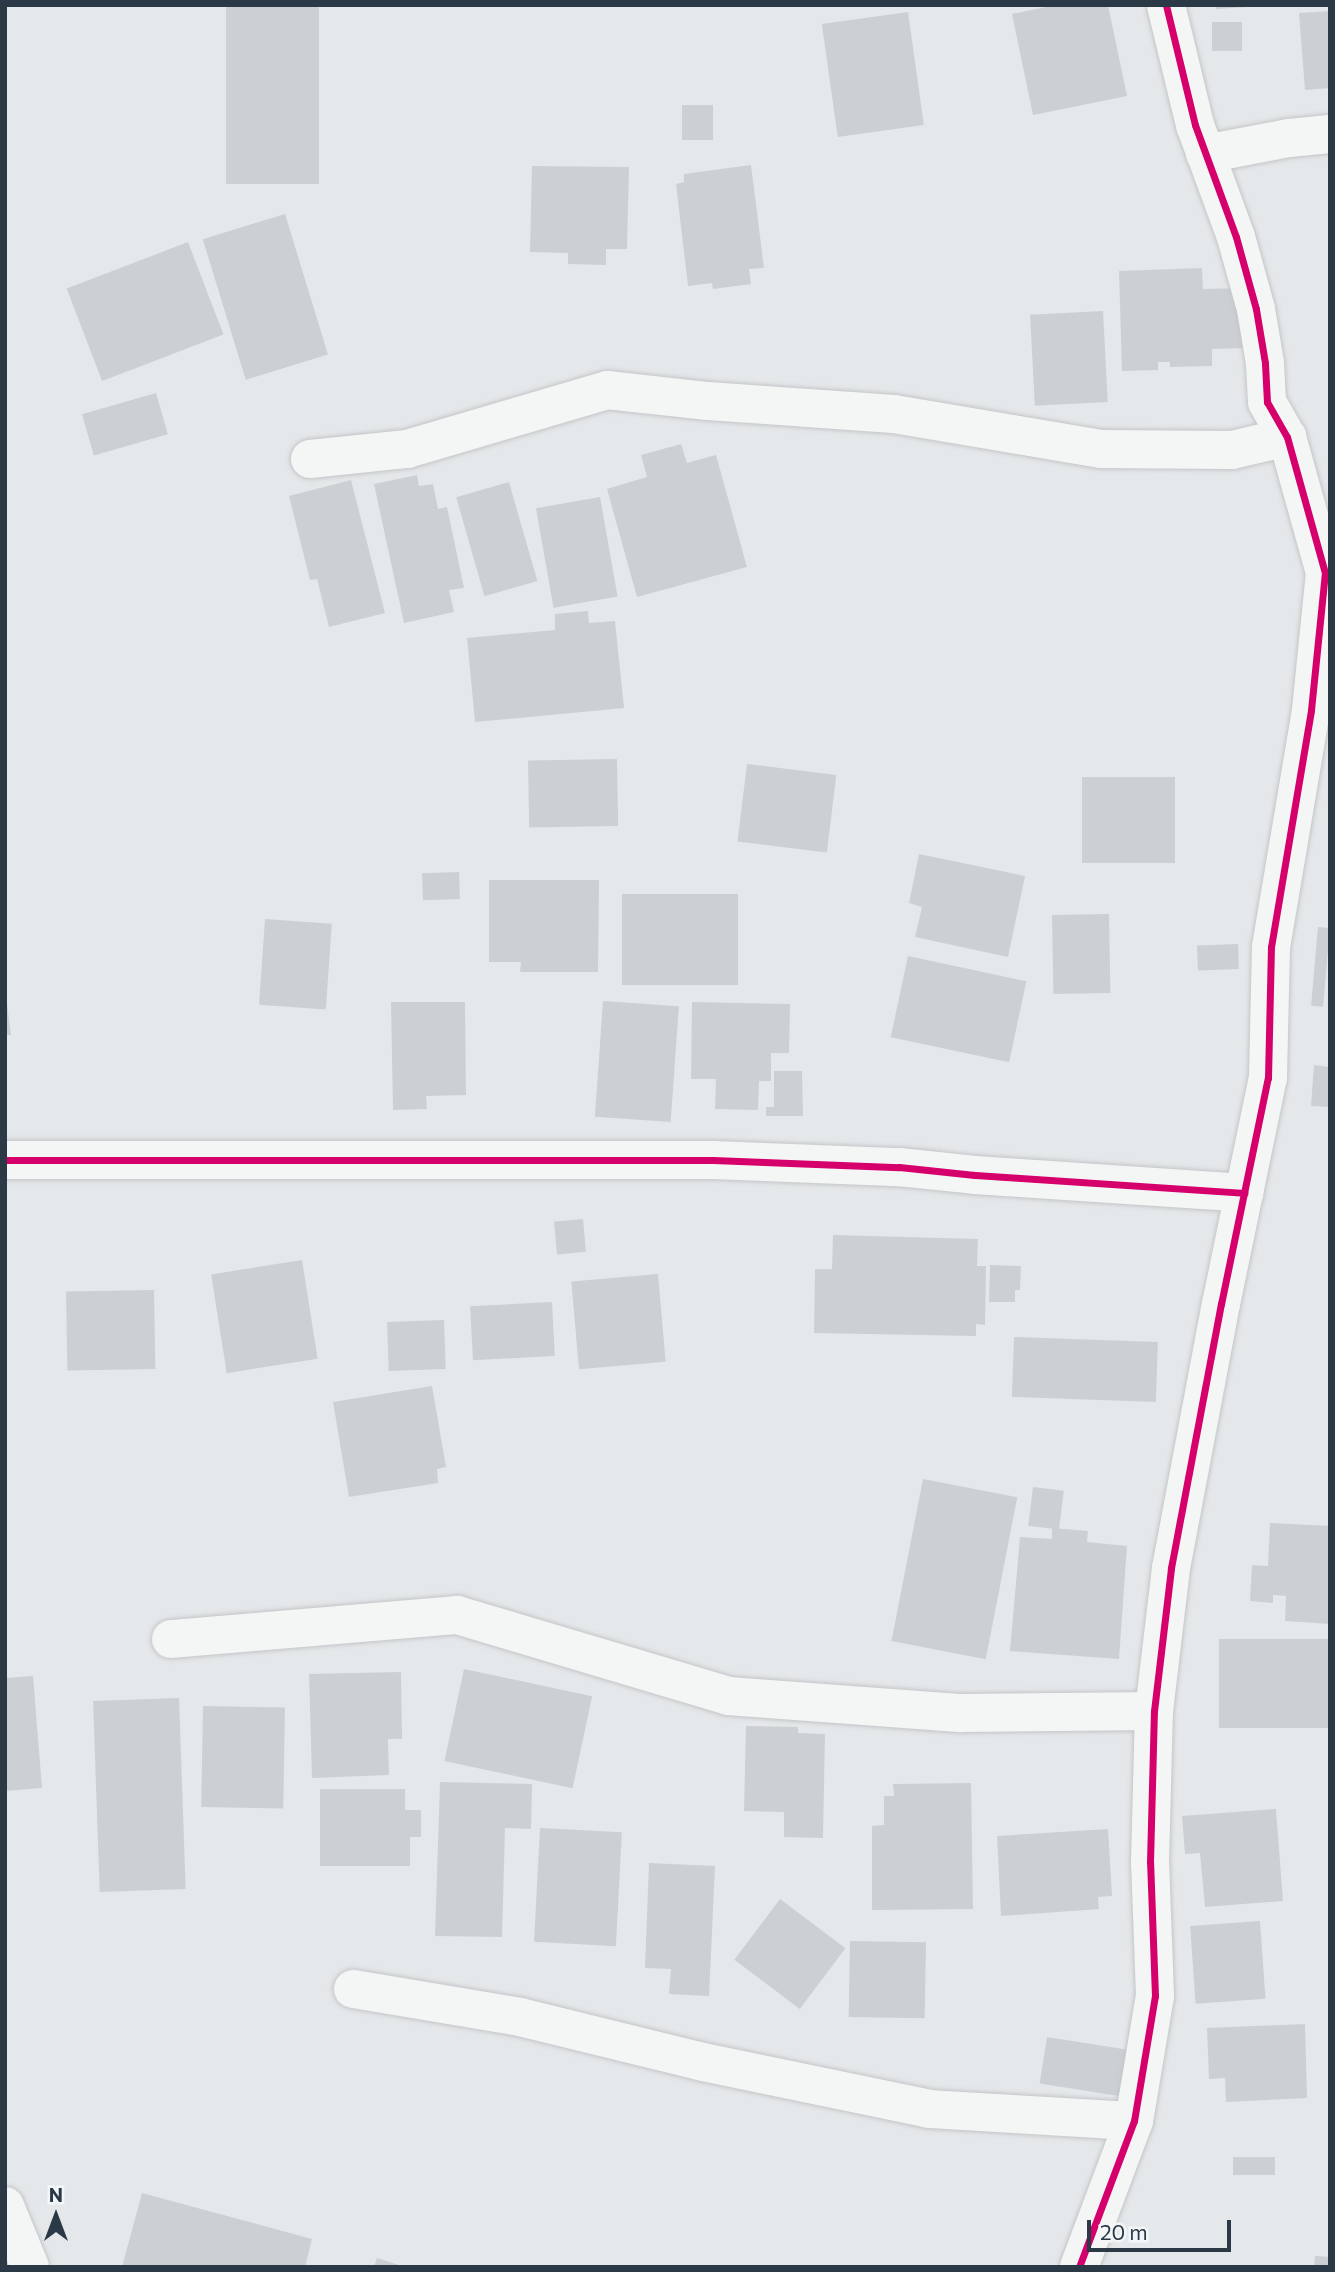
<!DOCTYPE html>
<html>
<head>
<meta charset="utf-8">
<style>
	body { margin:0 }
	#map { position:relative; width:1335px; height:2272px; overflow:hidden; background:#e5e8ea; font-family:Commissioner,sans-serif }
	div>[style] { position:absolute }
	.building>* { inset:0; background:#cdd0d3; transform-origin:0 0 }
	.roads { filter:drop-shadow(0 0 2px #c3c6c8) drop-shadow(0 0 2px #c3c6c8) }
	.minor>* { height:38px; margin:-19px; padding:0 19px; transform-origin:19px; border-radius:19px; background:#f4f6f6 }
	.cycleway>* { height:7px; margin:-3.5px; padding:0 3.5px; transform-origin:3.5px; border-radius:3.5px; background:#d6006c }
	span { translate:-50% -50%; white-space:nowrap; text-align:center; line-height:1.15; -webkit-text-stroke:7px #f3f6f9; paint-order:stroke }
	.frame { position:absolute; inset:0; border:7px solid #2a3945; pointer-events:none }
	.north { position:absolute; left:21px; top:2181px; width:70px; height:70px; -webkit-text-stroke:5px #f3f6f9; paint-order:stroke; rotate:0deg; font-size:19px; font-weight:700; line-height:28px; text-align:center; color:#2a3945 }
	.north::after { content:''; display:block; margin:auto; width:24px; height:32px; background:#2a3945; clip-path:polygon(50% 0,100% 100%,50% 72%,0 100%) }
	.scale { position:absolute; left:1087px; top:2220px; width:144px; height:32px; box-sizing:border-box; border:4px solid #2a3945; border-top:0; padding-left:9px; font-size:21px; line-height:24px; white-space:nowrap; color:#2a3945; -webkit-text-stroke:5px #f3f6f9; paint-order:stroke }
</style>
</head>
<body>
<div id="map">
	<div class="building">
		<i style="left:226px;top:5px;width:93px;height:179px"></i>
		<i style="clip-path:polygon(1055px 5px,1108px 5px,1127px 96px,1033px 115px,1012px 14px)"></i>
		<i style="clip-path:polygon(1215px 5px,1248px 5px,1248px 7px,1216px 9px)"></i>
		<i style="clip-path:polygon(1330px 11px,1330px 88px,1305px 90px,1299px 13px)"></i>
		<i style="left:908px;top:12px;width:114px;height:87px;rotate:82deg"></i>
		<i style="left:1212px;top:22px;width:30px;height:29px"></i>
		<i style="left:682px;top:105px;width:31px;height:35px"></i>
		<i style="clip-path:polygon(751px 165px,764px 268px,749px 269px,751px 284px,713px 289px,712px 283px,688px 286px,676px 184px,684px 182px,684px 174px)"></i>
		<i style="clip-path:polygon(532px 166px,629px 167px,627px 249px,606px 249px,606px 265px,568px 264px,568px 253px,530px 252px)"></i>
		<i style="left:285px;top:214px;width:147px;height:86px;rotate:73deg"></i>
		<i style="left:188px;top:242px;width:99px;height:130px;rotate:69deg"></i>
		<i style="clip-path:polygon(1202px 268px,1203px 289px,1244px 288px,1247px 348px,1212px 349px,1212px 366px,1170px 367px,1170px 362px,1158px 362px,1158px 370px,1122px 371px,1119px 271px)"></i>
		<i style="left:1103px;top:311px;width:91px;height:73px;rotate:87deg"></i>
		<i style="left:156px;top:393px;width:43px;height:77px;rotate:74deg"></i>
		<i style="clip-path:polygon(681px 444px,687px 463px,716px 455px,747px 567px,637px 597px,607px 489px,647px 477px,641px 455px)"></i>
		<i style="clip-path:polygon(417px 475px,419px 486px,433px 484px,438px 509px,447px 507px,464px 588px,449px 590px,454px 612px,404px 623px,374px 484px)"></i>
		<i style="clip-path:polygon(351px 480px,385px 613px,329px 627px,317px 579px,310px 580px,289px 496px)"></i>
		<i style="left:509px;top:482px;width:103px;height:55px;rotate:74deg"></i>
		<i style="left:600px;top:497px;width:101px;height:65px;rotate:80deg"></i>
		<i style="clip-path:polygon(588px 611px,589px 623px,615px 621px,624px 708px,475px 722px,467px 638px,555px 630px,555px 614px)"></i>
		<i style="left:617px;top:759px;width:67px;height:89px;rotate:89deg"></i>
		<i style="left:747px;top:764px;width:90px;height:78px;rotate:7deg"></i>
		<i style="left:1082px;top:777px;width:93px;height:86px"></i>
		<i style="clip-path:polygon(919px 854px,1025px 876px,1008px 957px,915px 937px,922px 907px,909px 903px)"></i>
		<i style="left:459px;top:872px;width:27px;height:37px;rotate:88deg"></i>
		<i style="clip-path:polygon(489px 880px,599px 880px,598px 972px,520px 972px,521px 962px,489px 962px)"></i>
		<i style="left:622px;top:894px;width:116px;height:91px"></i>
		<i style="left:1109px;top:914px;width:79px;height:57px;rotate:89deg"></i>
		<i style="left:265px;top:919px;width:67px;height:86px;rotate:4deg"></i>
		<i style="left:1318px;top:927px;width:12px;height:79px;rotate:5deg"></i>
		<i style="left:1238px;top:944px;width:25px;height:41px;rotate:88deg"></i>
		<i style="left:908px;top:956px;width:121px;height:83px;rotate:12deg"></i>
		<i style="clip-path:polygon(5px 988px,11px 1035px,5px 1035px)"></i>
		<i style="left:603px;top:1001px;width:76px;height:116px;rotate:4deg"></i>
		<i style="clip-path:polygon(391px 1002px,465px 1002px,466px 1095px,426px 1096px,427px 1109px,393px 1110px)"></i>
		<i style="clip-path:polygon(692px 1002px,790px 1004px,789px 1053px,771px 1053px,771px 1081px,759px 1081px,758px 1110px,715px 1109px,716px 1079px,691px 1079px)"></i>
		<i style="clip-path:polygon(1314px 1065px,1330px 1067px,1330px 1107px,1311px 1106px)"></i>
		<i style="clip-path:polygon(774px 1071px,802px 1071px,803px 1116px,766px 1116px,766px 1107px,774px 1107px)"></i>
		<i style="left:583px;top:1219px;width:33px;height:29px;rotate:85deg"></i>
		<i style="clip-path:polygon(833px 1235px,978px 1239px,977px 1266px,986px 1266px,985px 1325px,976px 1324px,976px 1336px,814px 1333px,815px 1269px,832px 1269px)"></i>
		<i style="left:302px;top:1260px;width:100px;height:92px;rotate:81deg"></i>
		<i style="clip-path:polygon(990px 1265px,1021px 1266px,1020px 1290px,1015px 1290px,1015px 1302px,989px 1302px)"></i>
		<i style="left:658px;top:1274px;width:88px;height:87px;rotate:85deg"></i>
		<i style="left:154px;top:1290px;width:79px;height:88px;rotate:89deg"></i>
		<i style="left:552px;top:1302px;width:54px;height:82px;rotate:87deg"></i>
		<i style="left:444px;top:1320px;width:49px;height:57px;rotate:88deg"></i>
		<i style="left:1014px;top:1337px;width:144px;height:60px;rotate:2deg"></i>
		<i style="clip-path:polygon(432px 1386px,446px 1467px,437px 1469px,438px 1483px,349px 1497px,333px 1402px)"></i>
		<i style="left:923px;top:1479px;width:96px;height:165px;rotate:11deg"></i>
		<i style="left:1033px;top:1487px;width:31px;height:39px;rotate:7deg"></i>
		<i style="clip-path:polygon(1270px 1523px,1330px 1526px,1330px 1624px,1285px 1621px,1286px 1596px,1273px 1595px,1273px 1603px,1250px 1601px,1252px 1565px,1268px 1566px)"></i>
		<i style="clip-path:polygon(1052px 1528px,1088px 1531px,1087px 1542px,1127px 1546px,1119px 1659px,1010px 1651px,1020px 1537px,1052px 1539px)"></i>
		<i style="left:1330px;top:1639px;width:89px;height:111px;rotate:90deg"></i>
		<i style="left:464px;top:1669px;width:131px;height:94px;rotate:12deg"></i>
		<i style="clip-path:polygon(401px 1672px,402px 1739px,388px 1739px,389px 1775px,312px 1778px,309px 1674px)"></i>
		<i style="clip-path:polygon(33px 1676px,42px 1788px,5px 1791px,5px 1678px)"></i>
		<i style="left:179px;top:1698px;width:191px;height:86px;rotate:88deg"></i>
		<i style="left:203px;top:1706px;width:82px;height:101px;rotate:1deg"></i>
		<i style="clip-path:polygon(746px 1726px,798px 1727px,798px 1733px,825px 1734px,823px 1838px,784px 1837px,784px 1812px,744px 1811px)"></i>
		<i style="clip-path:polygon(440px 1782px,532px 1784px,531px 1829px,505px 1828px,502px 1937px,435px 1936px)"></i>
		<i style="clip-path:polygon(971px 1783px,973px 1909px,872px 1910px,872px 1826px,884px 1825px,884px 1796px,894px 1796px,893px 1784px)"></i>
		<i style="clip-path:polygon(320px 1789px,405px 1789px,405px 1810px,421px 1810px,421px 1837px,410px 1837px,410px 1866px,320px 1866px)"></i>
		<i style="clip-path:polygon(1276px 1809px,1283px 1901px,1205px 1907px,1200px 1853px,1185px 1854px,1182px 1816px)"></i>
		<i style="left:540px;top:1828px;width:82px;height:114px;rotate:3deg"></i>
		<i style="clip-path:polygon(1108px 1829px,1112px 1896px,1098px 1897px,1099px 1909px,1001px 1916px,997px 1836px)"></i>
		<i style="clip-path:polygon(649px 1863px,715px 1866px,709px 1996px,669px 1994px,671px 1969px,645px 1968px)"></i>
		<i style="left:780px;top:1899px;width:82px;height:76px;rotate:37deg"></i>
		<i style="left:1260px;top:1921px;width:78px;height:70px;rotate:86deg"></i>
		<i style="left:850px;top:1941px;width:76px;height:76px;rotate:1deg"></i>
		<i style="clip-path:polygon(1305px 2024px,1307px 2098px,1226px 2102px,1225px 2078px,1209px 2079px,1207px 2028px)"></i>
		<i style="left:1047px;top:2037px;width:85px;height:47px;rotate:9deg"></i>
		<i style="left:1233px;top:2157px;width:42px;height:18px"></i>
		<i style="clip-path:polygon(142px 2193px,312px 2239px,305px 2267px,122px 2267px)"></i>
		<i style="clip-path:polygon(1315px 2256px,1330px 2257px,1330px 2267px,1314px 2267px)"></i>
		<i style="clip-path:polygon(377px 2258px,402px 2266px,401px 2267px,374px 2267px)"></i>
	</div>
	<div class="roads">
		<div class="minor">
			<i style="left:1205px;top:154px;width:86px;rotate:-10.8deg"></i>
			<i style="left:1289px;top:138px;width:41px;rotate:-5.6deg"></i>
			<i style="left:310px;top:459px;width:98px;rotate:-5.9deg"></i>
			<i style="left:407px;top:449px;width:209px;rotate:-16.4deg"></i>
			<i style="left:607px;top:390px;width:102px;rotate:6.2deg"></i>
			<i style="left:708px;top:401px;width:186px;rotate:4deg"></i>
			<i style="left:894px;top:414px;width:210px;rotate:9.6deg"></i>
			<i style="left:1101px;top:449px;width:131px;rotate:0.4deg"></i>
			<i style="left:1232px;top:450px;width:57px;rotate:-13.3deg"></i>
			<i style="left:5px;top:1160px;width:708px"></i>
			<i style="left:713px;top:1160px;width:186px;rotate:2.2deg"></i>
			<i style="left:899px;top:1167px;width:76px;rotate:6deg"></i>
			<i style="left:975px;top:1175px;width:270px;rotate:3.8deg"></i>
			<i style="left:171px;top:1639px;width:287px;rotate:-4.8deg"></i>
			<i style="left:457px;top:1615px;width:283px;rotate:16.6deg"></i>
			<i style="left:728px;top:1696px;width:235px;rotate:4.2deg"></i>
			<i style="left:962px;top:1713px;width:192px;rotate:-0.6deg"></i>
			<i style="left:353px;top:1989px;width:169px;rotate:9.5deg"></i>
			<i style="left:520px;top:2017px;width:188px;rotate:13.8deg"></i>
			<i style="left:703px;top:2062px;width:231px;rotate:11.7deg"></i>
			<i style="left:929px;top:2109px;width:205px;rotate:3.4deg"></i>
			<i style="left:5px;top:2206px;width:66px;rotate:67.7deg"></i>
			<i style="left:1079px;top:2267px;width:156px;rotate:-69.4deg"></i>
			<i style="left:1134px;top:2121px;width:127px;rotate:-80.5deg"></i>
			<i style="left:1155px;top:1996px;width:134px;rotate:-92.1deg"></i>
			<i style="left:1150px;top:1862px;width:151px;rotate:-88.5deg"></i>
			<i style="left:1154px;top:1711px;width:144px;rotate:-83.2deg"></i>
			<i style="left:1171px;top:1568px;width:269px;rotate:-79.3deg"></i>
			<i style="left:1221px;top:1304px;width:231px;rotate:-78.3deg"></i>
			<i style="left:1268px;top:1078px;width:131px;rotate:-88.7deg"></i>
			<i style="left:1271px;top:947px;width:240px;rotate:-80.4deg"></i>
			<i style="left:1311px;top:710px;width:138px;rotate:-84.2deg"></i>
			<i style="left:1325px;top:573px;width:141px;rotate:-105.6deg"></i>
			<i style="left:1287px;top:437px;width:40px;rotate:-119.7deg"></i>
			<i style="left:1267px;top:402px;width:39px;rotate:-93deg"></i>
			<i style="left:1265px;top:363px;width:55px;rotate:-99.5deg"></i>
			<i style="left:1256px;top:309px;width:75px;rotate:-105.5deg"></i>
			<i style="left:1236px;top:237px;width:119px;rotate:-110.1deg"></i>
			<i style="left:1195px;top:125px;width:123px;rotate:-103.6deg"></i>
		</div>
	</div>
	<div class="cycleway">
		<i style="left:5px;top:1160px;width:708px"></i>
		<i style="left:713px;top:1160px;width:186px;rotate:2.2deg"></i>
		<i style="left:899px;top:1167px;width:76px;rotate:6deg"></i>
		<i style="left:975px;top:1175px;width:270px;rotate:3.8deg"></i>
		<i style="left:1079px;top:2267px;width:156px;rotate:-69.4deg"></i>
		<i style="left:1134px;top:2121px;width:127px;rotate:-80.5deg"></i>
		<i style="left:1155px;top:1996px;width:134px;rotate:-92.1deg"></i>
		<i style="left:1150px;top:1862px;width:151px;rotate:-88.5deg"></i>
		<i style="left:1154px;top:1711px;width:144px;rotate:-83.2deg"></i>
		<i style="left:1171px;top:1568px;width:269px;rotate:-79.3deg"></i>
		<i style="left:1221px;top:1304px;width:231px;rotate:-78.3deg"></i>
		<i style="left:1268px;top:1078px;width:131px;rotate:-88.7deg"></i>
		<i style="left:1271px;top:947px;width:240px;rotate:-80.4deg"></i>
		<i style="left:1311px;top:710px;width:138px;rotate:-84.2deg"></i>
		<i style="left:1325px;top:573px;width:141px;rotate:-105.6deg"></i>
		<i style="left:1287px;top:437px;width:40px;rotate:-119.7deg"></i>
		<i style="left:1267px;top:402px;width:39px;rotate:-93deg"></i>
		<i style="left:1265px;top:363px;width:55px;rotate:-99.5deg"></i>
		<i style="left:1256px;top:309px;width:75px;rotate:-105.5deg"></i>
		<i style="left:1236px;top:237px;width:119px;rotate:-110.1deg"></i>
		<i style="left:1195px;top:125px;width:123px;rotate:-103.6deg"></i>
	</div>
	<div class="frame"></div>
	<div class="north">N</div>
	<div class="scale">20 m</div>
</div>
</body>
</html>
